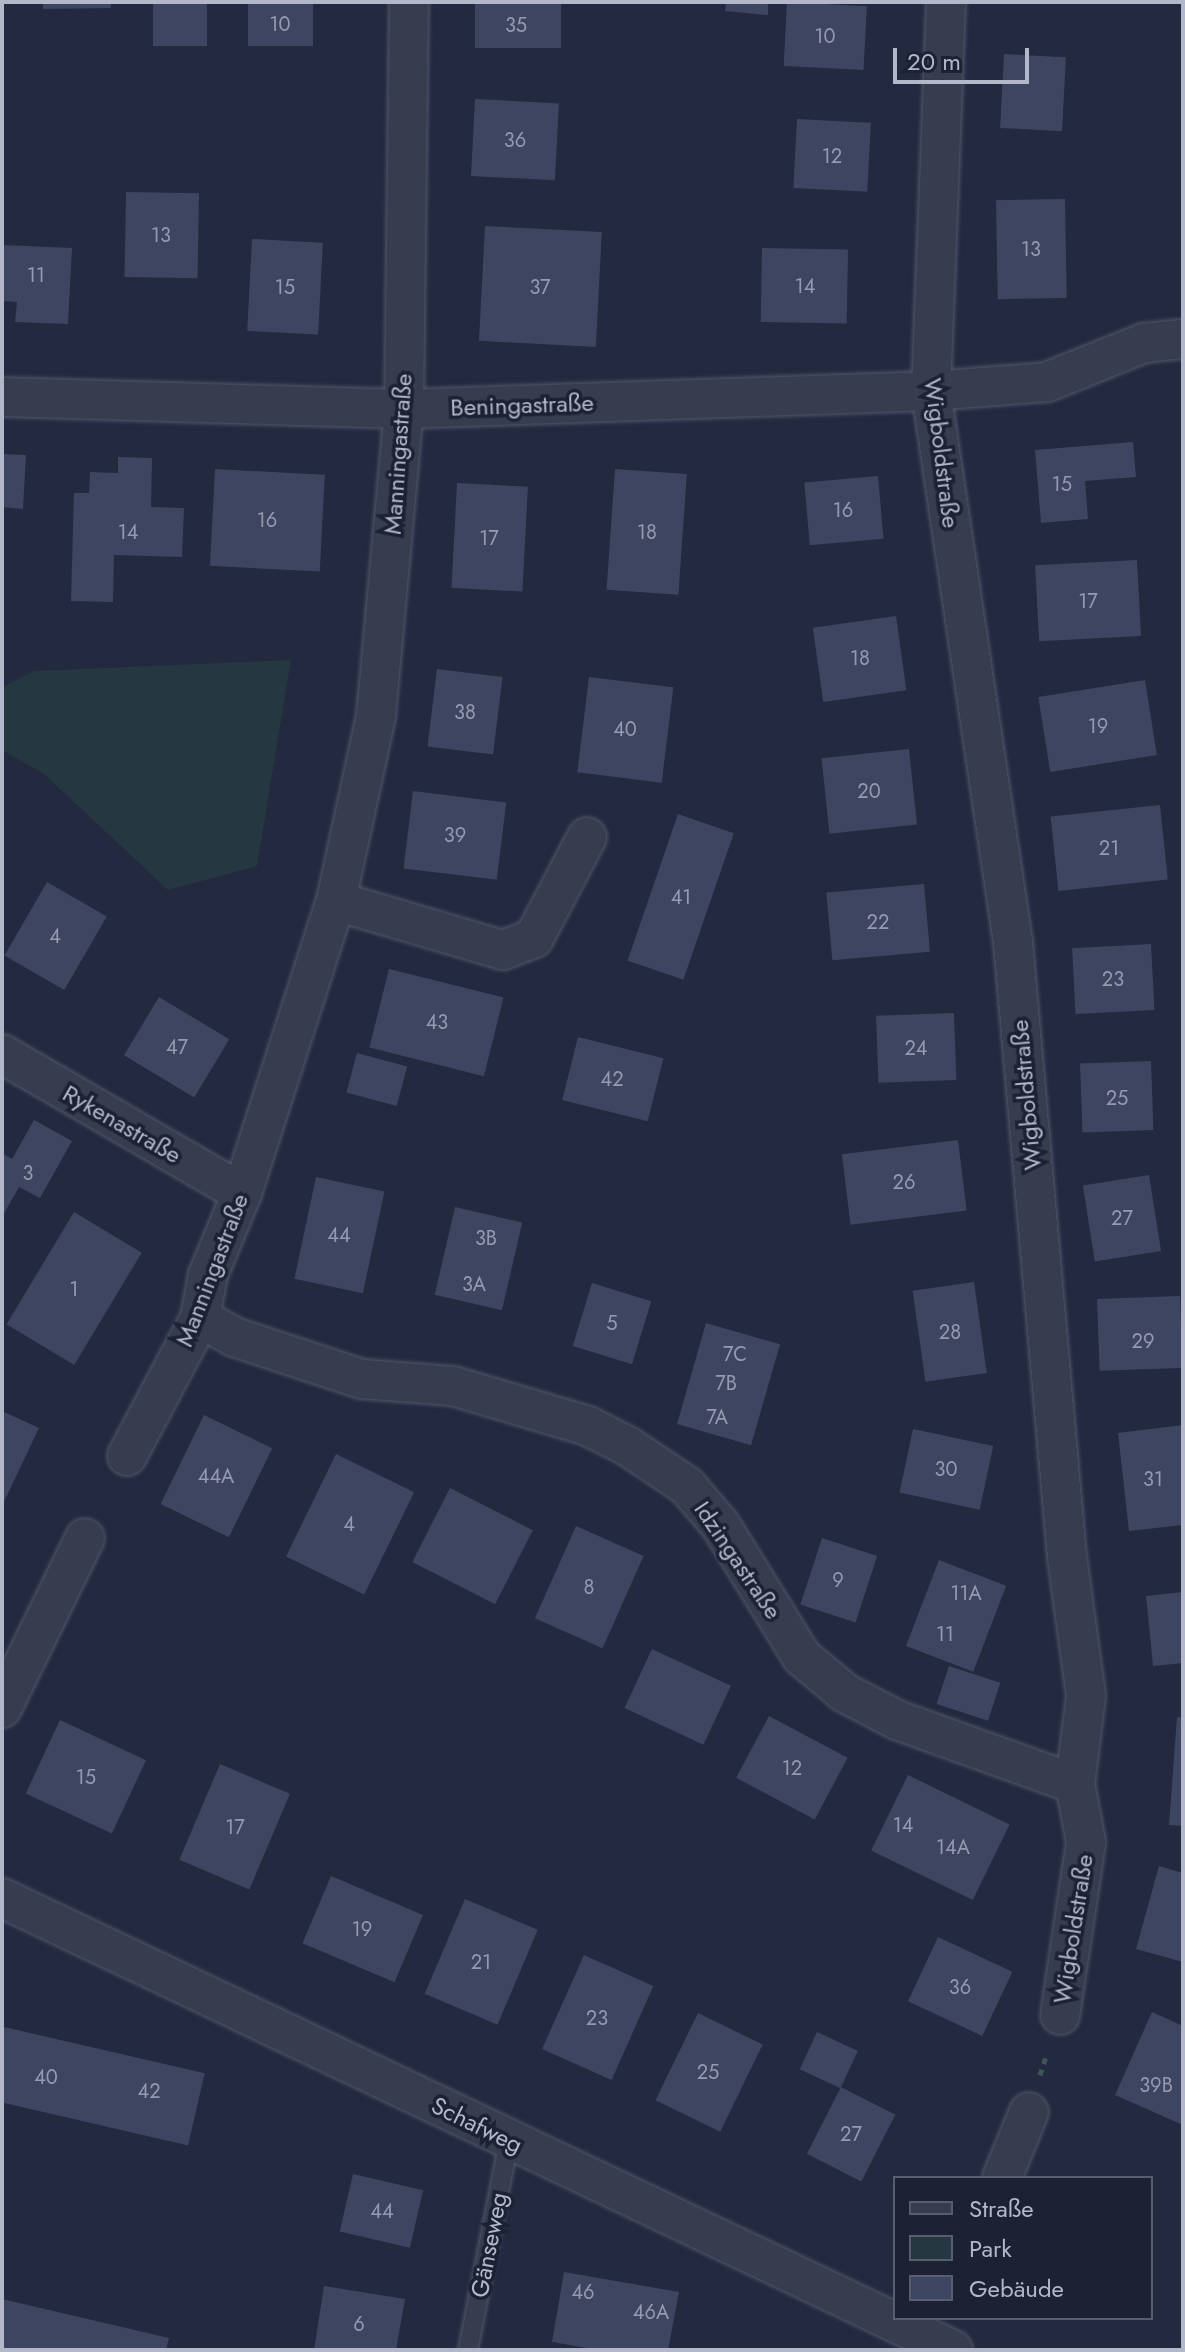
<!DOCTYPE html>
<html>
<head>
<meta charset="utf-8">
<style>
	body { margin:0 }
	#map { position:relative; width:1185px; height:2352px; overflow:hidden; background:#23293f; font-family:Jost,sans-serif }
	div>[style] { position:absolute }
	.green>* { inset:0; background:#253740 }
	.building>* { inset:0; background:#3e4560; transform-origin:0 0 }
	.path>* { height:5px; margin-top:-2.5px; transform-origin:0; background:repeating-linear-gradient(90deg,#40535a 0 6px,transparent 0 12px) }
	.roads { filter:drop-shadow(0 0 2px #52576a) drop-shadow(0 0 2px #52576a) }
	.lane>* { height:18px; margin:-9px; padding:0 9px; transform-origin:9px; border-radius:9px; background:#373c4f }
	.street>* { height:38px; margin:-19px; padding:0 19px; transform-origin:19px; border-radius:19px; background:#373c4f }
	span { translate:-50% -50%; white-space:nowrap; text-align:center; line-height:1.15; -webkit-text-stroke:7px #1c2134; paint-order:stroke }
	.number-label { font-size:20px; color:#969ab0 }
	.number-label span { -webkit-text-stroke-width:0 }
	.street-label { font-size:24px; color:#b3b7ca }
	.frame { position:absolute; inset:0; border:4px solid #b3b7ca; pointer-events:none }
	.legend { position:absolute; left:893px; top:2176px; width:260px; height:144px; box-sizing:border-box; background:#1c2134; border:2px solid #585d70; margin:0; padding:10px 14px; list-style:none; font-size:24px; color:#b3b7ca }
	.legend li { display:flex; align-items:center; gap:16px; height:40px }
	.legend b { width:40px; border:2px solid #585d70 }
	.scale { position:absolute; left:893px; top:48px; width:136px; height:36px; box-sizing:border-box; border:4px solid #b3b7ca; border-top:0; padding-left:10px; font-size:24px; line-height:28px; white-space:nowrap; color:#b3b7ca; -webkit-text-stroke:6px #1c2134; paint-order:stroke }
</style>
</head>
<body>
<div id="map">
	<div class="green">
		<i style="clip-path:polygon(291px 660px,257px 866px,168px 890px,44px 774px,2px 750px,2px 687px,34px 671px)"></i>
	</div>
	<div class="building">
		<i style="clip-path:polygon(43px 2px,111px 2px,111px 8px,43px 9px)"></i>
		<i style="left:153px;top:2px;width:54px;height:44px"></i>
		<i style="left:248px;top:2px;width:65px;height:44px"></i>
		<i style="left:475px;top:2px;width:86px;height:46px"></i>
		<i style="clip-path:polygon(726px 2px,768px 2px,768px 15px,725px 11px)"></i>
		<i style="left:787px;top:2px;width:80px;height:64px;rotate:3deg"></i>
		<i style="left:1004px;top:54px;width:62px;height:74px;rotate:3deg"></i>
		<i style="left:475px;top:99px;width:84px;height:77px;rotate:3deg"></i>
		<i style="left:797px;top:119px;width:74px;height:69px;rotate:3deg"></i>
		<i style="left:126px;top:192px;width:73px;height:85px;rotate:1deg"></i>
		<i style="left:1065px;top:199px;width:99px;height:69px;rotate:89deg"></i>
		<i style="left:485px;top:226px;width:117px;height:115px;rotate:3deg"></i>
		<i style="left:252px;top:239px;width:71px;height:92px;rotate:3deg"></i>
		<i style="clip-path:polygon(2px 245px,72px 248px,68px 324px,15px 322px,17px 302px,2px 301px)"></i>
		<i style="left:762px;top:248px;width:86px;height:74px;rotate:1deg"></i>
		<i style="clip-path:polygon(1133px 442px,1136px 477px,1085px 481px,1088px 519px,1041px 523px,1035px 450px)"></i>
		<i style="clip-path:polygon(2px 454px,26px 455px,23px 509px,2px 507px)"></i>
		<i style="clip-path:polygon(118px 457px,152px 458px,151px 507px,184px 508px,182px 557px,114px 555px,113px 602px,71px 601px,74px 493px,89px 493px,90px 472px,118px 473px)"></i>
		<i style="left:215px;top:469px;width:110px;height:97px;rotate:3deg"></i>
		<i style="left:615px;top:469px;width:72px;height:121px;rotate:4deg"></i>
		<i style="left:878px;top:476px;width:63px;height:74px;rotate:85deg"></i>
		<i style="left:457px;top:483px;width:71px;height:105px;rotate:3deg"></i>
		<i style="left:1137px;top:560px;width:76px;height:102px;rotate:87deg"></i>
		<i style="left:896px;top:616px;width:75px;height:84px;rotate:82deg"></i>
		<i style="left:437px;top:669px;width:66px;height:78px;rotate:7deg"></i>
		<i style="left:589px;top:677px;width:85px;height:96px;rotate:7deg"></i>
		<i style="left:1145px;top:680px;width:76px;height:108px;rotate:81deg"></i>
		<i style="left:909px;top:749px;width:76px;height:88px;rotate:84deg"></i>
		<i style="left:413px;top:791px;width:94px;height:78px;rotate:7deg"></i>
		<i style="left:1160px;top:805px;width:75px;height:110px;rotate:84deg"></i>
		<i style="left:678px;top:814px;width:59px;height:155px;rotate:19deg"></i>
		<i style="left:47px;top:882px;width:69px;height:85px;rotate:30deg"></i>
		<i style="left:924px;top:884px;width:68px;height:98px;rotate:85deg"></i>
		<i style="left:1151px;top:944px;width:66px;height:79px;rotate:87deg"></i>
		<i style="left:389px;top:969px;width:118px;height:81px;rotate:14deg"></i>
		<i style="left:159px;top:997px;width:82px;height:68px;rotate:31deg"></i>
		<i style="left:954px;top:1013px;width:67px;height:78px;rotate:88deg"></i>
		<i style="left:578px;top:1037px;width:88px;height:65px;rotate:14deg"></i>
		<i style="left:357px;top:1053px;width:52px;height:41px;rotate:15deg"></i>
		<i style="left:1151px;top:1061px;width:69px;height:71px;rotate:88deg"></i>
		<i style="clip-path:polygon(34px 1120px,72px 1141px,40px 1198px,19px 1187px,2px 1217px,2px 1153px,12px 1159px)"></i>
		<i style="left:958px;top:1140px;width:71px;height:117px;rotate:83deg"></i>
		<i style="left:1149px;top:1175px;width:77px;height:67px;rotate:81deg"></i>
		<i style="left:316px;top:1177px;width:70px;height:104px;rotate:12deg"></i>
		<i style="left:455px;top:1207px;width:69px;height:90px;rotate:13deg"></i>
		<i style="left:74px;top:1212px;width:79px;height:131px;rotate:31deg"></i>
		<i style="left:974px;top:1282px;width:92px;height:62px;rotate:82deg"></i>
		<i style="left:592px;top:1283px;width:62px;height:66px;rotate:17deg"></i>
		<i style="left:1180px;top:1296px;width:72px;height:83px;rotate:88deg"></i>
		<i style="left:706px;top:1323px;width:77px;height:105px;rotate:16deg"></i>
		<i style="clip-path:polygon(2px 1411px,39px 1428px,2px 1506px)"></i>
		<i style="left:204px;top:1415px;width:76px;height:99px;rotate:26deg"></i>
		<i style="clip-path:polygon(1183px 1425px,1183px 1525px,1129px 1531px,1118px 1433px)"></i>
		<i style="left:913px;top:1429px;width:82px;height:65px;rotate:12deg"></i>
		<i style="left:336px;top:1454px;width:87px;height:114px;rotate:26deg"></i>
		<i style="left:450px;top:1488px;width:93px;height:83px;rotate:27deg"></i>
		<i style="left:576px;top:1526px;width:74px;height:101px;rotate:24deg"></i>
		<i style="left:822px;top:1538px;width:58px;height:70px;rotate:18deg"></i>
		<i style="left:939px;top:1560px;width:72px;height:92px;rotate:21deg"></i>
		<i style="clip-path:polygon(1183px 1592px,1183px 1663px,1153px 1666px,1146px 1596px)"></i>
		<i style="left:652px;top:1649px;width:87px;height:65px;rotate:25deg"></i>
		<i style="left:949px;top:1666px;width:54px;height:40px;rotate:18deg"></i>
		<i style="left:769px;top:1716px;width:89px;height:70px;rotate:28deg"></i>
		<i style="clip-path:polygon(1177px 1717px,1183px 1718px,1183px 1826px,1169px 1825px)"></i>
		<i style="left:60px;top:1720px;width:95px;height:81px;rotate:25deg"></i>
		<i style="left:220px;top:1764px;width:76px;height:104px;rotate:23deg"></i>
		<i style="left:908px;top:1775px;width:113px;height:84px;rotate:26deg"></i>
		<i style="clip-path:polygon(1159px 1866px,1183px 1873px,1183px 1962px,1136px 1949px)"></i>
		<i style="left:331px;top:1876px;width:100px;height:73px;rotate:23deg"></i>
		<i style="left:465px;top:1899px;width:79px;height:103px;rotate:23deg"></i>
		<i style="left:938px;top:1937px;width:82px;height:71px;rotate:25deg"></i>
		<i style="left:584px;top:1955px;width:76px;height:103px;rotate:24deg"></i>
		<i style="clip-path:polygon(1152px 2012px,1183px 2026px,1183px 2125px,1115px 2095px)"></i>
		<i style="left:698px;top:2013px;width:72px;height:97px;rotate:26deg"></i>
		<i style="left:4px;top:2027px;width:206px;height:74px;rotate:13deg"></i>
		<i style="left:817px;top:2032px;width:45px;height:41px;rotate:25deg"></i>
		<i style="left:841px;top:2087px;width:61px;height:75px;rotate:27deg"></i>
		<i style="left:353px;top:2174px;width:72px;height:59px;rotate:13deg"></i>
		<i style="clip-path:polygon(564px 2272px,679px 2292px,668px 2350px,599px 2350px,552px 2342px)"></i>
		<i style="clip-path:polygon(324px 2286px,405px 2299px,396px 2350px,314px 2350px)"></i>
		<i style="clip-path:polygon(2px 2299px,169px 2338px,166px 2350px,2px 2350px)"></i>
	</div>
	<div class="path">
		<i style="left:1040px;top:2075px;width:22px;rotate:-72deg"></i>
	</div>
	<div class="roads">
		<div class="lane">
			<i style="left:468px;top:2350px;width:213px;rotate:-78.9deg"></i>
		</div>
		<div class="street">
			<i style="left:946px;top:2px;width:389px;rotate:92.2deg"></i>
			<i style="left:931px;top:391px;width:557px;rotate:81.54deg"></i>
			<i style="left:1013px;top:942px;width:617px;rotate:84.98deg"></i>
			<i style="left:1067px;top:1557px;width:140px;rotate:82.2deg"></i>
			<i style="left:1086px;top:1696px;width:89px;rotate:97.1deg"></i>
			<i style="left:1075px;top:1784px;width:59px;rotate:79.3deg"></i>
			<i style="left:1086px;top:1842px;width:175px;rotate:98.5deg"></i>
			<i style="left:2px;top:397px;width:402px;rotate:1.7deg"></i>
			<i style="left:404px;top:409px;width:527px;rotate:-1.96deg"></i>
			<i style="left:931px;top:391px;width:116px;rotate:-4.4deg"></i>
			<i style="left:1047px;top:382px;width:105px;rotate:-21.9deg"></i>
			<i style="left:1144px;top:343px;width:39px;rotate:-6deg"></i>
			<i style="left:336px;top:901px;width:174px;rotate:16.4deg"></i>
			<i style="left:503px;top:950px;width:33px;rotate:-21deg"></i>
			<i style="left:534px;top:938px;width:114px;rotate:-62.3deg"></i>
			<i style="left:2px;top:1054px;width:277px;rotate:30.1deg"></i>
			<i style="left:200px;top:1318px;width:39px;rotate:29deg"></i>
			<i style="left:234px;top:1337px;width:135px;rotate:18.2deg"></i>
			<i style="left:362px;top:1379px;width:91px;rotate:4.4deg"></i>
			<i style="left:453px;top:1386px;width:141px;rotate:16.5deg"></i>
			<i style="left:588px;top:1426px;width:46px;rotate:27.1deg"></i>
			<i style="left:629px;top:1447px;width:70px;rotate:33.9deg"></i>
			<i style="left:687px;top:1486px;width:52px;rotate:49.6deg"></i>
			<i style="left:721px;top:1526px;width:154px;rotate:58.3deg"></i>
			<i style="left:802px;top:1657px;width:56px;rotate:39.9deg"></i>
			<i style="left:845px;top:1693px;width:59px;rotate:27.4deg"></i>
			<i style="left:897px;top:1720px;width:189px;rotate:19.8deg"></i>
			<i style="left:127px;top:1456px;width:156px;rotate:-62.1deg"></i>
			<i style="left:200px;top:1318px;width:44px;rotate:-79.5deg"></i>
			<i style="left:208px;top:1275px;width:89px;rotate:-67.5deg"></i>
			<i style="left:242px;top:1193px;width:307px;rotate:-72.2deg"></i>
			<i style="left:336px;top:901px;width:189px;rotate:-77.8deg"></i>
			<i style="left:376px;top:716px;width:308px;rotate:-84.8deg"></i>
			<i style="left:404px;top:409px;width:407px;rotate:-89.3deg"></i>
			<i style="left:2px;top:1708px;width:189px;rotate:-64deg"></i>
			<i style="left:2px;top:1898px;width:1053px;rotate:25.42deg"></i>
			<i style="left:1002px;top:2178px;width:71px;rotate:-67.8deg"></i>
		</div>
	</div>
	<div class="number-label">
		<span style="left:280px;top:24px">10</span>
		<span style="left:516px;top:25px">35</span>
		<span style="left:825px;top:36px">10</span>
		<span style="left:515px;top:140px">36</span>
		<span style="left:832px;top:156px">12</span>
		<span style="left:161px;top:235px">13</span>
		<span style="left:1031px;top:249px">13</span>
		<span style="left:36px;top:275px">11</span>
		<span style="left:805px;top:286px">14</span>
		<span style="left:285px;top:287px">15</span>
		<span style="left:540px;top:287px">37</span>
		<span style="left:1062px;top:484px">15</span>
		<span style="left:843px;top:510px">16</span>
		<span style="left:267px;top:520px">16</span>
		<span style="left:128px;top:532px">14</span>
		<span style="left:647px;top:532px">18</span>
		<span style="left:489px;top:538px">17</span>
		<span style="left:1088px;top:601px">17</span>
		<span style="left:860px;top:658px">18</span>
		<span style="left:465px;top:712px">38</span>
		<span style="left:1098px;top:726px">19</span>
		<span style="left:625px;top:729px">40</span>
		<span style="left:869px;top:791px">20</span>
		<span style="left:455px;top:835px">39</span>
		<span style="left:1109px;top:848px">21</span>
		<span style="left:681px;top:897px">41</span>
		<span style="left:878px;top:922px">22</span>
		<span style="left:55px;top:936px">4</span>
		<span style="left:1113px;top:979px">23</span>
		<span style="left:437px;top:1022px">43</span>
		<span style="left:177px;top:1047px">47</span>
		<span style="left:916px;top:1048px">24</span>
		<span style="left:612px;top:1079px">42</span>
		<span style="left:1117px;top:1098px">25</span>
		<span style="left:28px;top:1173px">3</span>
		<span style="left:904px;top:1182px">26</span>
		<span style="left:1122px;top:1218px">27</span>
		<span style="left:339px;top:1235px">44</span>
		<span style="left:486px;top:1238px">3B</span>
		<span style="left:474px;top:1284px">3A</span>
		<span style="left:74px;top:1289px">1</span>
		<span style="left:612px;top:1323px">5</span>
		<span style="left:950px;top:1332px">28</span>
		<span style="left:1143px;top:1341px">29</span>
		<span style="left:735px;top:1354px">7C</span>
		<span style="left:726px;top:1383px">7B</span>
		<span style="left:717px;top:1417px">7A</span>
		<span style="left:946px;top:1469px">30</span>
		<span style="left:216px;top:1476px">44A</span>
		<span style="left:1153px;top:1479px">31</span>
		<span style="left:349px;top:1524px">4</span>
		<span style="left:838px;top:1580px">9</span>
		<span style="left:589px;top:1587px">8</span>
		<span style="left:966px;top:1593px">11A</span>
		<span style="left:945px;top:1634px">11</span>
		<span style="left:792px;top:1768px">12</span>
		<span style="left:86px;top:1777px">15</span>
		<span style="left:903px;top:1825px">14</span>
		<span style="left:235px;top:1827px">17</span>
		<span style="left:953px;top:1847px">14A</span>
		<span style="left:362px;top:1929px">19</span>
		<span style="left:481px;top:1962px">21</span>
		<span style="left:960px;top:1987px">36</span>
		<span style="left:597px;top:2018px">23</span>
		<span style="left:708px;top:2072px">25</span>
		<span style="left:46px;top:2077px">40</span>
		<span style="left:1156px;top:2085px">39B</span>
		<span style="left:149px;top:2091px">42</span>
		<span style="left:851px;top:2134px">27</span>
		<span style="left:382px;top:2211px">44</span>
		<span style="left:583px;top:2292px">46</span>
		<span style="left:651px;top:2312px">46A</span>
		<span style="left:359px;top:2324px">6</span>
	</div>
	<div class="street-label">
		<span style="left:522px;top:405px;rotate:-2deg">Beningastraße</span>
		<span style="left:942px;top:453px;rotate:83deg">Wigboldstraße</span>
		<span style="left:398px;top:454px;rotate:-86deg">Manningastraße</span>
		<span style="left:1026px;top:1095px;rotate:-95deg">Wigboldstraße</span>
		<span style="left:122px;top:1124px;rotate:30deg">Rykenastraße</span>
		<span style="left:212px;top:1270px;rotate:-69deg">Manningastraße</span>
		<span style="left:738px;top:1560px;rotate:56deg">Idzingastraße</span>
		<span style="left:1073px;top:1929px;rotate:-81deg">Wigboldstraße</span>
		<span style="left:477px;top:2125px;rotate:26deg">Schafweg</span>
		<span style="left:489px;top:2245px;rotate:-79deg">Gänseweg</span>
	</div>
	<div class="frame"></div>
	<ul class="legend">
	<li><b style="height:10px;background:#373c4f"></b>Straße</li>
	<li><b style="height:22px;background:#253740"></b>Park</li>
	<li><b style="height:22px;background:#3e4560"></b>Gebäude</li>
	</ul>
	<div class="scale">20 m</div>
</div>
</body>
</html>
